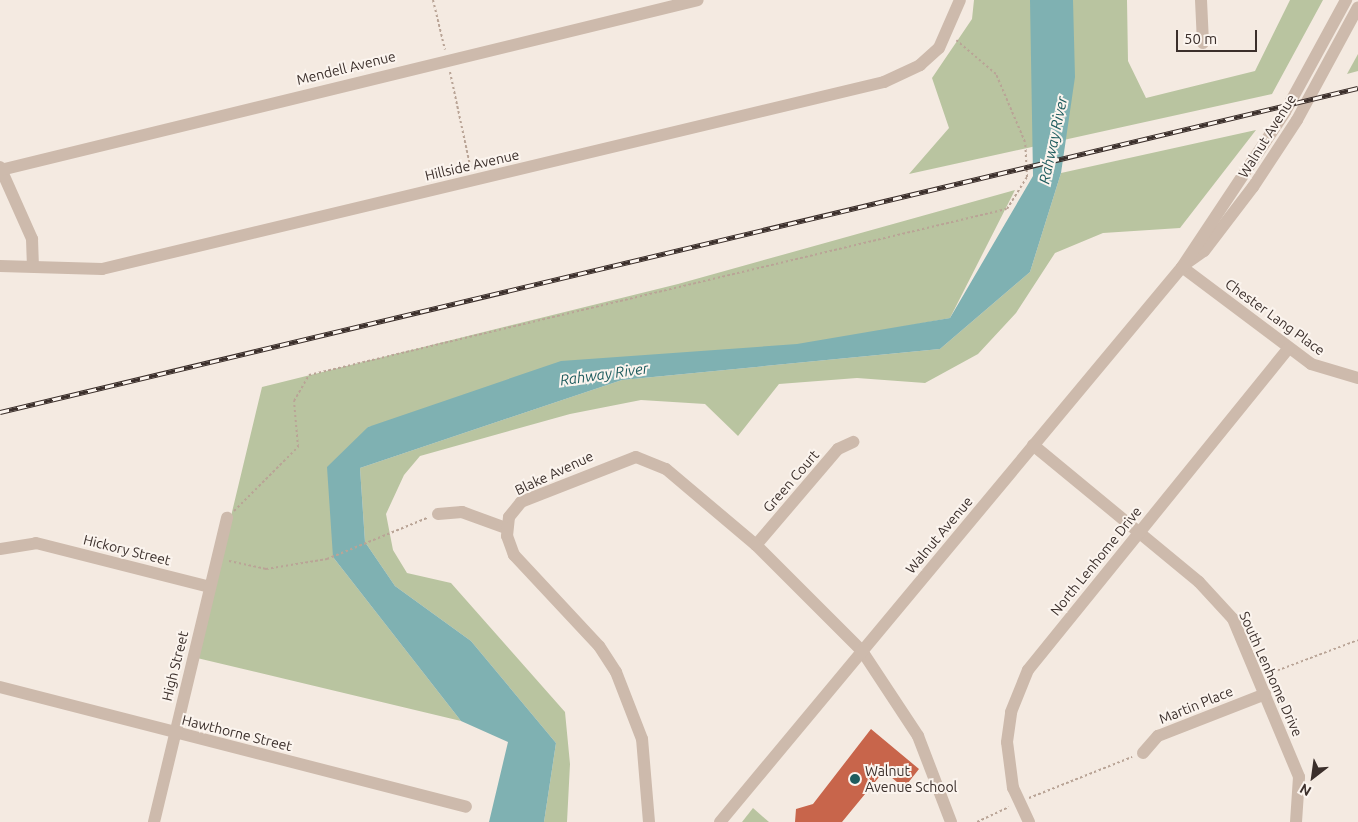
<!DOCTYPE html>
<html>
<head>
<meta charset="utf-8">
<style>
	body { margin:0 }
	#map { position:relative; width:1358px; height:822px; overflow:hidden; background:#f4eae1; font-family:Ubuntu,sans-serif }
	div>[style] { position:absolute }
	.green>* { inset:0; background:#b9c4a0 }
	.water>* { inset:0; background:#7fb1b2 }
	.building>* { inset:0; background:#c8654b }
	.path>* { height:2px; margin-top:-1px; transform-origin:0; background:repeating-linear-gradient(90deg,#b9a496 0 2.5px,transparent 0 5px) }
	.minor>* { height:12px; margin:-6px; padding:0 6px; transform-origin:6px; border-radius:6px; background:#cdbaac }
	.rail>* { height:5px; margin-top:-2.5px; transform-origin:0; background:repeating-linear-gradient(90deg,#fbf4ee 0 9px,#3b2f2b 0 18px); box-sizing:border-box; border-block:1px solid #3b2f2b }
	.dots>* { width:14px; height:14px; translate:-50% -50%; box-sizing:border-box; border:2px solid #fbf4ee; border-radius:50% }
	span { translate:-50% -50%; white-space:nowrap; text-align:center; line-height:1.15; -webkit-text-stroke:4px #fbf4ee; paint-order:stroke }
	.street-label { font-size:14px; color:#3b2f2b }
	.poi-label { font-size:14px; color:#3b2f2b }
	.left { translate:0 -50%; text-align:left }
	.water-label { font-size:15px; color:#1f5c5e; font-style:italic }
	.north { position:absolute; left:1288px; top:752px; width:50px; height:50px; -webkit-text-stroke:4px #fbf4ee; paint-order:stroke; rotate:210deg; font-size:14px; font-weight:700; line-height:20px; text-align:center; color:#3b2f2b }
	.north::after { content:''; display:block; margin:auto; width:18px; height:22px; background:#3b2f2b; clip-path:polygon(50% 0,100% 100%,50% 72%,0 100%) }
	.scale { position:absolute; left:1176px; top:30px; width:81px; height:22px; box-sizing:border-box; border:2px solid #3b2f2b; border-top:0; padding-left:6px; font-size:15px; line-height:18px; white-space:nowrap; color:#3b2f2b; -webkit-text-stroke:4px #fbf4ee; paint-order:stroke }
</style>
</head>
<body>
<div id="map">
	<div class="green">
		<i style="clip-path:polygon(974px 0,1127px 0,1128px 61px,1146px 98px,1255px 71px,1290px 0,1323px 0,1272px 94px,909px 174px,949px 128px,932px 78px,972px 19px)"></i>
		<i style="clip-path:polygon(1358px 54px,1358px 71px,1347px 74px)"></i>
		<i style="clip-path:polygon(1256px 130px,1180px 228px,1103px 233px,1055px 253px,1016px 313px,978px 354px,925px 383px,857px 378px,779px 384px,738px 436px,705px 404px,641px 400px,570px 414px,420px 456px,404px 475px,386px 514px,393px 550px,407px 573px,451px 583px,565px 712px,570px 764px,567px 822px,544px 822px,556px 743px,471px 641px,395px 586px,365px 542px,360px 468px,622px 380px,940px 349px,1030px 272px,1061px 173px)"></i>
		<i style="clip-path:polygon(1015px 190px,950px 318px,368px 427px,333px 557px,461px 721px,197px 658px,262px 387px,678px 284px)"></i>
		<i style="clip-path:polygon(753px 808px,769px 822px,742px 822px)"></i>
	</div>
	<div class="water">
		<i style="clip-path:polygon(1030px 0,1073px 0,1075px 77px,1061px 173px,1030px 272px,940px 349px,622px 380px,360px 468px,365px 542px,395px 586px,471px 641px,556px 743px,544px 822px,489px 822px,508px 742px,461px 721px,333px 557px,327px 467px,368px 427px,561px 361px,797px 344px,950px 318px,1033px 176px)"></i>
	</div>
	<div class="building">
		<i style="clip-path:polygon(871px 729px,919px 769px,904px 788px,884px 771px,842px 822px,795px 822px,796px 809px,813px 804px)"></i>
	</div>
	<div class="path">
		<i style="left:433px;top:0;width:51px;rotate:76.5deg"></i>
		<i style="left:450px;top:72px;width:100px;rotate:77.9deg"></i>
		<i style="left:234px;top:511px;width:91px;rotate:-45deg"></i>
		<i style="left:298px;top:447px;width:46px;rotate:-95deg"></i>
		<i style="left:294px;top:401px;width:30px;rotate:-60deg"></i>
		<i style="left:309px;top:375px;width:717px;rotate:-13.38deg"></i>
		<i style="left:1007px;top:209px;width:38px;rotate:-58deg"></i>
		<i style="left:1027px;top:177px;width:35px;rotate:-93deg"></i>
		<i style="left:1025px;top:142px;width:74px;rotate:-113.1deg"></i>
		<i style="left:996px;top:74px;width:52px;rotate:-139.6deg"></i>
		<i style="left:229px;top:561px;width:38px;rotate:12deg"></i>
		<i style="left:266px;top:569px;width:62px;rotate:-9.3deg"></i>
		<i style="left:327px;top:559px;width:108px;rotate:-22.3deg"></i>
		<i style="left:1268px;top:674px;width:96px;rotate:-20.7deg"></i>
		<i style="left:1029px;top:798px;width:111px;rotate:-21.7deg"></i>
		<i style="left:977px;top:822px;width:35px;rotate:-25deg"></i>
	</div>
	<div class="minor">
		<i style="left:1201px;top:0;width:43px;rotate:87.3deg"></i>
		<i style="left:0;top:167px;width:79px;rotate:66deg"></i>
		<i style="left:32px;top:239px;width:26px;rotate:88deg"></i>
		<i style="left:1px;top:170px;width:717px;rotate:-13.71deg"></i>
		<i style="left:1188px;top:262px;width:19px;rotate:-35deg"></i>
		<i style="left:1204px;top:251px;width:81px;rotate:-52.6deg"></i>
		<i style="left:1253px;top:187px;width:80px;rotate:-56.7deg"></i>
		<i style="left:1297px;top:120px;width:128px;rotate:-61.6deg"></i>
		<i style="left:0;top:266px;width:102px;rotate:1.7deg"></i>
		<i style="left:102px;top:269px;width:804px;rotate:-13.45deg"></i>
		<i style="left:884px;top:82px;width:40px;rotate:-25deg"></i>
		<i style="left:920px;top:65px;width:25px;rotate:-42deg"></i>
		<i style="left:939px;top:48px;width:52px;rotate:-66.4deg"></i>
		<i style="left:1182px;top:267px;width:161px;rotate:36.9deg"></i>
		<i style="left:1311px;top:364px;width:49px;rotate:16.6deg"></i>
		<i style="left:1033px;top:445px;width:215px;rotate:39.5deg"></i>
		<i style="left:1199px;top:582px;width:50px;rotate:47.4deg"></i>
		<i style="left:1233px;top:619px;width:171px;rotate:67.3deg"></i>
		<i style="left:1299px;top:777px;width:45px;rotate:93.8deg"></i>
		<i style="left:438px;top:514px;width:24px;rotate:-5deg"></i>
		<i style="left:462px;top:512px;width:47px;rotate:20deg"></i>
		<i style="left:756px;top:545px;width:126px;rotate:-49.5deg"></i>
		<i style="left:838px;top:449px;width:17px;rotate:-25deg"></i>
		<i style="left:0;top:549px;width:36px;rotate:-9deg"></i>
		<i style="left:36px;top:543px;width:179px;rotate:14.2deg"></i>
		<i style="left:0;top:687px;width:481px;rotate:14.4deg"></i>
		<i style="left:1143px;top:753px;width:23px;rotate:-49deg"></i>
		<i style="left:1158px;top:736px;width:115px;rotate:-21.4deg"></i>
		<i style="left:154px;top:822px;width:313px;rotate:-76.5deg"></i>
		<i style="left:649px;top:822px;width:83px;rotate:-94.8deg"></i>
		<i style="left:642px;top:739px;width:72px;rotate:-111.2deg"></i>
		<i style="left:616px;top:672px;width:31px;rotate:-123deg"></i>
		<i style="left:599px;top:646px;width:125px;rotate:-133deg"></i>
		<i style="left:514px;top:555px;width:20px;rotate:-110deg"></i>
		<i style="left:507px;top:536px;width:19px;rotate:-84deg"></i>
		<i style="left:509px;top:517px;width:19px;rotate:-51deg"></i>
		<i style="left:521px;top:502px;width:123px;rotate:-21.4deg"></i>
		<i style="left:636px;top:457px;width:32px;rotate:22deg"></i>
		<i style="left:666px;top:469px;width:118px;rotate:40.2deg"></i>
		<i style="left:756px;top:545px;width:150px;rotate:45deg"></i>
		<i style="left:862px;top:651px;width:102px;rotate:56.6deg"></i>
		<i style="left:918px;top:736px;width:92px;rotate:69deg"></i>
		<i style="left:720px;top:822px;width:722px;rotate:-50.22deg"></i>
		<i style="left:1182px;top:267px;width:186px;rotate:-56.4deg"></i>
		<i style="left:1285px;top:112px;width:128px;rotate:-61.4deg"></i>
		<i style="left:1029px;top:822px;width:38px;rotate:-115deg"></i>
		<i style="left:1013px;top:788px;width:46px;rotate:-97.4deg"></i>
		<i style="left:1007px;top:742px;width:30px;rotate:-82deg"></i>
		<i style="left:1011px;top:712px;width:45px;rotate:-68deg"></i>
		<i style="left:1028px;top:670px;width:414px;rotate:-51deg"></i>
	</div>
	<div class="rail">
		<i style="left:0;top:412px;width:1396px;rotate:-13.42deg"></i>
	</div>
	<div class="dots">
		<i style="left:855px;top:779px;background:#1f5c5e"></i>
	</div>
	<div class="street-label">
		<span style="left:346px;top:68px;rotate:-14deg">Mendell Avenue</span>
		<span style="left:1267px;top:136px;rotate:-58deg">Walnut Avenue</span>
		<span style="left:472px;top:165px;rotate:-13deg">Hillside Avenue</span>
		<span style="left:1275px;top:317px;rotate:36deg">Chester Lang Place</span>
		<span style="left:554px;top:473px;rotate:-25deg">Blake Avenue</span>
		<span style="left:791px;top:481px;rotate:-49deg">Green Court</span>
		<span style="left:939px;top:535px;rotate:-50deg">Walnut Avenue</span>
		<span style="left:127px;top:550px;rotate:14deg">Hickory Street</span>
		<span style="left:1096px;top:561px;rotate:-51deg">North Lenhome Drive</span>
		<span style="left:175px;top:666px;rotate:-76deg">High Street</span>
		<span style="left:1271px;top:674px;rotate:66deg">South Lenhome Drive</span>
		<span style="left:1196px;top:705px;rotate:-22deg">Martin Place</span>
		<span style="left:237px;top:733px;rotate:14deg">Hawthorne Street</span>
	</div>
	<div class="poi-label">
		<span class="left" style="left:865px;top:779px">Walnut<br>Avenue School</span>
	</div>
	<div class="water-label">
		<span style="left:1053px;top:140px;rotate:-78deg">Rahway River</span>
		<span style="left:604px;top:374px;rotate:-8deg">Rahway River</span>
	</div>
	<div class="north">N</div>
	<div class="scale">50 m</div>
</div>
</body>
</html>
